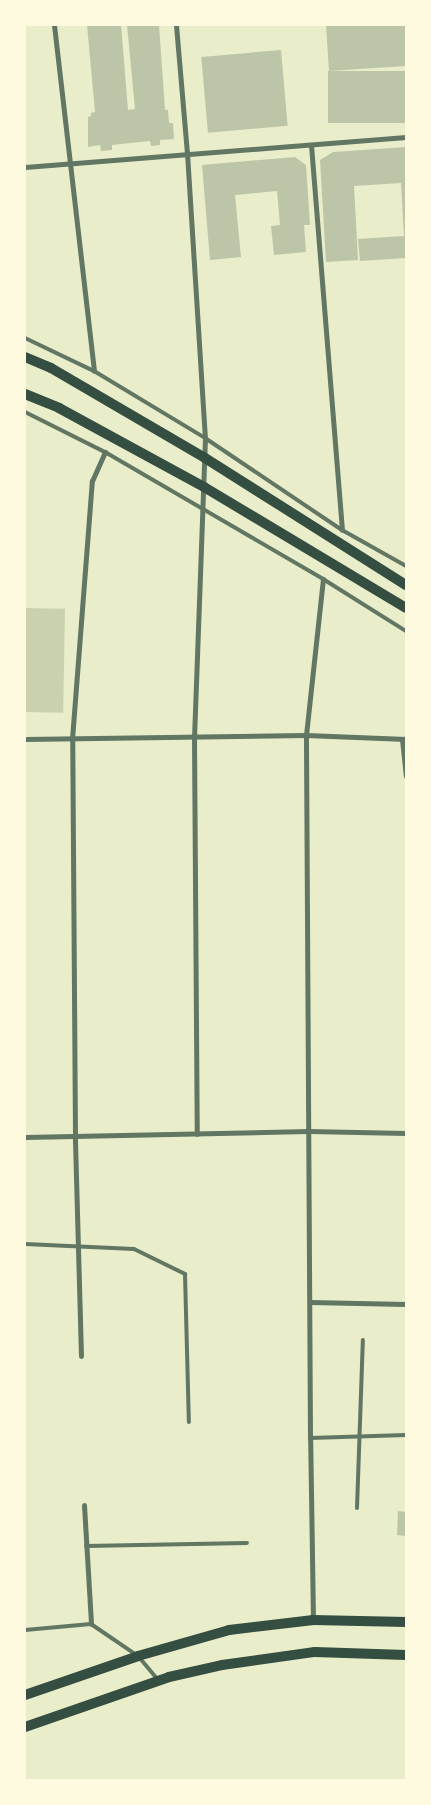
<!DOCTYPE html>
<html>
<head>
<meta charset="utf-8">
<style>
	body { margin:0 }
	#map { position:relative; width:431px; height:1805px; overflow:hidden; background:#e9edc9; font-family:Inter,sans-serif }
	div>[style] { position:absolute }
	.green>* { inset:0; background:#cad2ad; transform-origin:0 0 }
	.building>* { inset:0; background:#bcc5a7; transform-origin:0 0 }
	.service>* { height:4px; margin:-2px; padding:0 2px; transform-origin:2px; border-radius:2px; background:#617663 }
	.minor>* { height:5px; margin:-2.5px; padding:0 2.5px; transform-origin:2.5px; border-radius:2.5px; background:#617663 }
	.secondary>* { height:10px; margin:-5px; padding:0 5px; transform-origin:5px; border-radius:5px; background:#344e41 }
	span { translate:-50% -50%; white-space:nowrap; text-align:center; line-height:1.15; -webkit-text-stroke:4.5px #fefae0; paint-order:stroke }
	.frame { position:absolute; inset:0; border:26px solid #fefae0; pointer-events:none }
</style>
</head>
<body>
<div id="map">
	<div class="green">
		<i style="left:25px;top:608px;width:40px;height:104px;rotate:1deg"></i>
	</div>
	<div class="building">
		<i style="clip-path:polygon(87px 25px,121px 25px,128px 110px,135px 109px,127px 25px,159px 25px,165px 110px,168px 110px,169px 123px,173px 123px,174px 139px,160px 140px,160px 145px,151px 146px,150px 141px,112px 145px,112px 150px,101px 151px,100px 145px,88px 147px,88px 117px,91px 116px,91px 113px,95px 112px)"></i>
		<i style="clip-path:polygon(326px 25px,406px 25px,406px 66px,329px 71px)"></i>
		<i style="left:281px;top:50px;width:76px;height:80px;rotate:85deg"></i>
		<i style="left:406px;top:71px;width:52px;height:78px;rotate:90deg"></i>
		<i style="clip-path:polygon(406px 147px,406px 258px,360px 261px,358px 239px,404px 236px,401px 183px,354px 186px,358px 260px,326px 262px,320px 160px,333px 152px)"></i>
		<i style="clip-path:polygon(295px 157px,306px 165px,310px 225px,304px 225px,306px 252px,274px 255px,271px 226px,280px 225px,277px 191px,235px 195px,241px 257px,210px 260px,202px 165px)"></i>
		<i style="clip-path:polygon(398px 1511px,406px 1512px,406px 1536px,397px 1535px)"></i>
	</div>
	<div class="service">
		<i style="left:25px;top:338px;width:76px;rotate:25.6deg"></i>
		<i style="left:94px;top:371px;width:130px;rotate:31.1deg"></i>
		<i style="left:205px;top:438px;width:165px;rotate:33.9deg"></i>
		<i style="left:342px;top:530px;width:73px;rotate:29.4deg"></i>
		<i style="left:25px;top:412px;width:89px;rotate:26.6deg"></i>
		<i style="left:105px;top:452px;width:252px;rotate:30.2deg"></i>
		<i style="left:323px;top:579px;width:98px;rotate:32.1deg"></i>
		<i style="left:25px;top:1244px;width:109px;rotate:2.6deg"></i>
		<i style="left:134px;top:1249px;width:57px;rotate:26.1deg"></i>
		<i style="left:185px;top:1274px;width:148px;rotate:88.5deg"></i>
		<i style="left:310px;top:1438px;width:96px;rotate:-1.8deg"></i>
		<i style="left:357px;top:1508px;width:168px;rotate:-88deg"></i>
		<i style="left:86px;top:1546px;width:161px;rotate:-1.1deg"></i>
		<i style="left:25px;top:1630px;width:66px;rotate:-5.2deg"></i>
		<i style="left:91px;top:1624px;width:57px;rotate:34.2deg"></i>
		<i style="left:138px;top:1656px;width:30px;rotate:50deg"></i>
	</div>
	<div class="minor">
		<i style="left:54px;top:25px;width:348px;rotate:83.4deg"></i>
		<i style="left:176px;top:25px;width:128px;rotate:85.1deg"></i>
		<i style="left:187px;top:153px;width:286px;rotate:86.4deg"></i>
		<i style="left:205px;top:438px;width:300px;rotate:92.1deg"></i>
		<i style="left:194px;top:738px;width:396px;rotate:89.6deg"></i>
		<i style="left:311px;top:145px;width:386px;rotate:85.4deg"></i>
		<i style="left:25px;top:167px;width:382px;rotate:-4.5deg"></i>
		<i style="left:25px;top:739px;width:281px;rotate:-0.8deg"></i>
		<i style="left:306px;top:735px;width:100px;rotate:2.3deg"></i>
		<i style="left:402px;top:739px;width:37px;rotate:84deg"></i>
		<i style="left:25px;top:1137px;width:283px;rotate:-1.2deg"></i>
		<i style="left:308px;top:1131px;width:98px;rotate:1.2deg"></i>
		<i style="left:310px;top:1302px;width:96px;rotate:1.2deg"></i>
		<i style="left:81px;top:1356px;width:220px;rotate:-91.6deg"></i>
		<i style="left:75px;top:1136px;width:397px;rotate:-90.4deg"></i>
		<i style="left:72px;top:739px;width:259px;rotate:-85.6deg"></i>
		<i style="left:92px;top:481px;width:32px;rotate:-66deg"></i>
		<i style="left:84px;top:1505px;width:119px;rotate:86.6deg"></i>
		<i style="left:313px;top:1620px;width:182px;rotate:-90.9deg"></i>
		<i style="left:310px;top:1438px;width:703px;rotate:-90.33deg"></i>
		<i style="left:306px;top:735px;width:157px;rotate:-83.8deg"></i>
	</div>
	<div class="secondary">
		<i style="left:25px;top:357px;width:28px;rotate:23deg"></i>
		<i style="left:51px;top:368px;width:178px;rotate:30.3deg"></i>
		<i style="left:205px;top:458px;width:238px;rotate:32.3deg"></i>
		<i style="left:25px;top:394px;width:37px;rotate:22deg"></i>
		<i style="left:59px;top:408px;width:165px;rotate:28.6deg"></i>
		<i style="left:204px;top:487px;width:235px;rotate:30.9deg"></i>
		<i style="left:25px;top:1695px;width:120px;rotate:-19deg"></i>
		<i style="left:138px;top:1656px;width:95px;rotate:-15.9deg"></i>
		<i style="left:229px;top:1630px;width:85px;rotate:-6.8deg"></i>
		<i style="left:313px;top:1620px;width:93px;rotate:1.2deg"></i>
		<i style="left:25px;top:1727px;width:152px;rotate:-19.1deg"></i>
		<i style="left:169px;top:1677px;width:54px;rotate:-12.8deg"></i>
		<i style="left:222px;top:1665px;width:94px;rotate:-8deg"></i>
		<i style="left:315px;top:1652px;width:91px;rotate:1.9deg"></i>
	</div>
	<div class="frame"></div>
</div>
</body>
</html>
